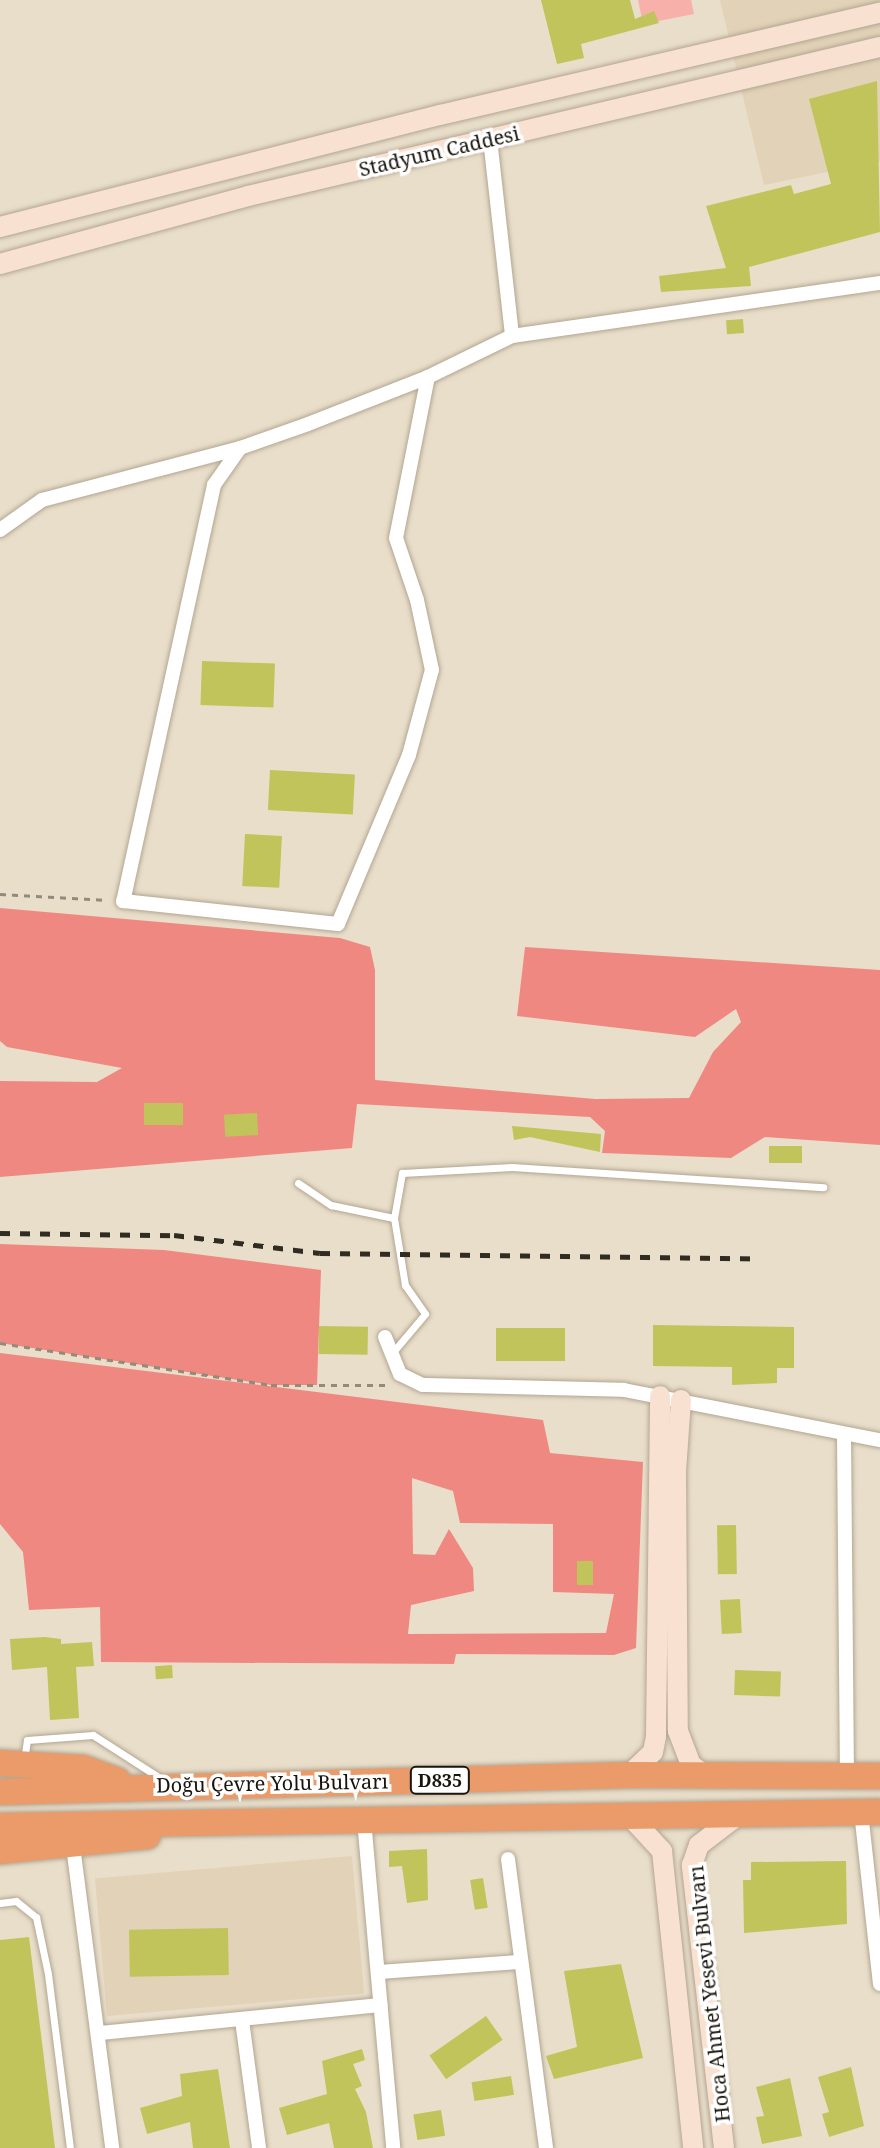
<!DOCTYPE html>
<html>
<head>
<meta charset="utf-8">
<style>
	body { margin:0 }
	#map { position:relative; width:880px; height:2148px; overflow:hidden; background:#e9dec9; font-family:"Noto Serif",serif }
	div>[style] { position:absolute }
	.built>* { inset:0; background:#e2d2b7; transform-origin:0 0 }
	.green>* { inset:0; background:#f8b0ab }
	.forest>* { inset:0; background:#f08882 }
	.building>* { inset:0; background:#c1c45b; transform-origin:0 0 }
	.path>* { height:3px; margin-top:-1.5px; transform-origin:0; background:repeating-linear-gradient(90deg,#938a7b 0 6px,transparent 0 12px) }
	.roads { filter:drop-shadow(0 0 2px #b2a693) drop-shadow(0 0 2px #b2a693) }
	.lane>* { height:7px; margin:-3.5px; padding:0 3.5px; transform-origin:3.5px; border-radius:3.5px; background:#fff }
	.street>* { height:14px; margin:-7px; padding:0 7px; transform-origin:7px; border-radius:7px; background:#fff }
	.secondary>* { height:20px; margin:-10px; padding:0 10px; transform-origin:10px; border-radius:10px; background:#f9e1d2 }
	.highway>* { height:26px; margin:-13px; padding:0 13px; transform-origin:13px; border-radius:13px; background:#ea9b69 }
	.rail>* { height:5px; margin-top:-2.5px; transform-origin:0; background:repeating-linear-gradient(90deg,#312c22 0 10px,transparent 0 20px) }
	span { translate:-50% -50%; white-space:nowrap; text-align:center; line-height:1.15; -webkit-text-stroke:7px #fff; paint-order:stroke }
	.shield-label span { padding:2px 6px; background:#fff; border:2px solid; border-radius:6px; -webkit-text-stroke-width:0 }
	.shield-label { font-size:18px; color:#19150d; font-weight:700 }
	.street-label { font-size:20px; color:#19150d }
</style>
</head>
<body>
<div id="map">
	<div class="built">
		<i style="clip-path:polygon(720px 0,880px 0,880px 161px,764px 185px)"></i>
		<i style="left:352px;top:1856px;width:138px;height:258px;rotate:85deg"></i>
	</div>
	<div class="green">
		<i style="clip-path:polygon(638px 0,691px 0,694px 14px,643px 24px)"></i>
	</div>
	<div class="forest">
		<i style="clip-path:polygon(0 908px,340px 938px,370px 947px,375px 970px,375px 1080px,595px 1099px,689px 1098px,713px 1052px,741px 1022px,736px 1009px,695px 1037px,517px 1016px,525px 947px,880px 970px,880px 1145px,765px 1137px,731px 1158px,602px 1153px,605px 1131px,590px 1117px,357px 1104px,352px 1148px,0 1177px,0 1081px,97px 1082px,122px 1068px,7px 1047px,0 1041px)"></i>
		<i style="clip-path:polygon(0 1244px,164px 1250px,321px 1270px,317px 1385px,271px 1385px,0 1343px)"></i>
		<i style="clip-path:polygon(evenodd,0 1353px,543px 1420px,550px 1453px,643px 1462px,636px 1648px,614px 1655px,456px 1654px,454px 1664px,101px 1662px,100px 1607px,29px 1610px,23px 1552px,0 1524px,0 1353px,412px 1478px,453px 1491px,460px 1523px,553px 1524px,553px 1592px,614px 1594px,606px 1633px,408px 1634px,411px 1605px,474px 1591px,473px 1568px,449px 1529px,435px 1555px,413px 1554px,412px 1478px)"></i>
	</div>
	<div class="building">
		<i style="clip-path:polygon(541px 0,630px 0,635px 19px,654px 11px,659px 23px,581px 44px,584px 58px,557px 64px)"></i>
		<i style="clip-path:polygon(877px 81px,880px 232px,749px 267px,751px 286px,661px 292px,659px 276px,726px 268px,706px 206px,791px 185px,794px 194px,831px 184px,809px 99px)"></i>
		<i style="left:743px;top:319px;width:14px;height:17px;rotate:86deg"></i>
		<i style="left:202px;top:661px;width:73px;height:44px;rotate:2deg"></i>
		<i style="left:270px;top:770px;width:85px;height:40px;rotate:3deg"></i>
		<i style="left:245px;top:834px;width:37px;height:52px;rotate:3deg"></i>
		<i style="left:144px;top:1103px;width:39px;height:22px"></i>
		<i style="left:257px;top:1113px;width:22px;height:33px;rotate:87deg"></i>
		<i style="clip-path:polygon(512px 1126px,601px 1134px,600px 1152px,530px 1137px,514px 1140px)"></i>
		<i style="left:769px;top:1146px;width:33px;height:17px"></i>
		<i style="clip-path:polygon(653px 1325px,794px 1327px,794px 1368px,777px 1368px,777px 1383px,732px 1385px,732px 1367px,653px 1366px)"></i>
		<i style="left:319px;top:1326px;width:49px;height:28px;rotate:1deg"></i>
		<i style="left:496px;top:1328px;width:69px;height:33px"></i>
		<i style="left:736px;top:1525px;width:49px;height:19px;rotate:89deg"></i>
		<i style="left:577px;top:1561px;width:16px;height:24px"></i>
		<i style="left:740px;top:1599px;width:34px;height:20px;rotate:87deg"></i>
		<i style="clip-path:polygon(45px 1637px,61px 1639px,61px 1644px,92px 1642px,94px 1666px,76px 1667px,79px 1718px,50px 1720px,47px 1667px,12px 1670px,10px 1639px)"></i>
		<i style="left:172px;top:1665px;width:13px;height:17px;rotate:86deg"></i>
		<i style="left:735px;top:1670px;width:46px;height:25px;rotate:2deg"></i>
		<i style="clip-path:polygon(427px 1849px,428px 1900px,407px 1903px,402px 1866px,389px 1867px,389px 1851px)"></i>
		<i style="clip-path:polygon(846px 1861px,847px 1924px,744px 1933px,743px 1880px,751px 1880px,751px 1862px)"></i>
		<i style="left:483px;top:1878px;width:30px;height:13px;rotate:81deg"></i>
		<i style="left:228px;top:1928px;width:47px;height:99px;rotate:89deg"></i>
		<i style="clip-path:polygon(29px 1937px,55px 2148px,0 2148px,0 1940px)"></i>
		<i style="clip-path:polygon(621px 1964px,643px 2058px,554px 2079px,546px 2056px,577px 2047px,564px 1971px)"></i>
		<i style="left:486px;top:2016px;width:29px;height:69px;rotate:55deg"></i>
		<i style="clip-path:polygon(362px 2049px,365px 2060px,353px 2064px,362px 2086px,355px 2089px,366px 2112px,373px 2148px,334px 2148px,329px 2123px,287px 2135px,279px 2108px,327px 2094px,322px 2061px)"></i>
		<i style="clip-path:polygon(851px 2067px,864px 2126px,829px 2137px,822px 2114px,829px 2112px,818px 2077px)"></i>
		<i style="clip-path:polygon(218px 2069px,230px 2148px,193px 2148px,190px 2122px,147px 2134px,140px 2108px,182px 2096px,180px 2074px)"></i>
		<i style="left:511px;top:2076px;width:19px;height:40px;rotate:81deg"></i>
		<i style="clip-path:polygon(790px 2078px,802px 2136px,762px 2144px,756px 2117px,764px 2116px,756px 2087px)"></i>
		<i style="left:441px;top:2110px;width:26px;height:28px;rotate:81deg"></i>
	</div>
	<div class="path">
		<i style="left:0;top:894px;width:108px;rotate:3.2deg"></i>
		<i style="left:0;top:1343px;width:274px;rotate:8.8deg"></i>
		<i style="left:271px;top:1385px;width:118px"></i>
	</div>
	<div class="roads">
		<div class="lane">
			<i style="left:298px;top:1183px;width:40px;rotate:34deg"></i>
			<i style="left:331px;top:1205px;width:64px;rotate:11.7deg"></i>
			<i style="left:394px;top:1218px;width:68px;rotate:80.7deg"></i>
			<i style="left:405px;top:1285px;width:35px;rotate:55deg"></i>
			<i style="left:425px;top:1314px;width:50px;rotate:130.1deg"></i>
			<i style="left:394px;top:1218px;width:46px;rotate:-79.9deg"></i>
			<i style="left:402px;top:1173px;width:110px;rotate:-3.1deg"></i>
			<i style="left:512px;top:1167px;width:312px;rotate:3.7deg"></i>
			<i style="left:24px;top:1761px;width:21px;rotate:-82deg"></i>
			<i style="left:27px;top:1740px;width:66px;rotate:-4.3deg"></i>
			<i style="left:93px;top:1735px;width:80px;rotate:32.7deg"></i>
			<i style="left:0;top:1903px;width:16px;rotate:-7deg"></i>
			<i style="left:16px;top:1901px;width:26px;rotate:39deg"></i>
			<i style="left:36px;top:1917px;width:58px;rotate:78.1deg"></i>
			<i style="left:48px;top:1974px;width:175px;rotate:82.8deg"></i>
		</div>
		<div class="street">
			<i style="left:490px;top:139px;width:198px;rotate:83.6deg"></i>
			<i style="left:240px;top:448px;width:45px;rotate:125.1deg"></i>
			<i style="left:214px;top:485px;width:426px;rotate:102.3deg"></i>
			<i style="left:123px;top:901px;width:216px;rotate:6.1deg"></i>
			<i style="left:338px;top:924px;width:183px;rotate:-67.2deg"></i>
			<i style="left:409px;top:755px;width:88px;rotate:-74.9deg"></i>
			<i style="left:432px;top:670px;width:72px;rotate:-102.1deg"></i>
			<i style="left:417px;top:600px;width:65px;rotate:-108.7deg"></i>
			<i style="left:396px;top:538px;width:164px;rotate:-78.8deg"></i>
			<i style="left:0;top:530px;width:52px;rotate:-35.5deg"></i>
			<i style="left:42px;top:500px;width:205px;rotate:-14.7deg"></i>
			<i style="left:240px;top:448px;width:72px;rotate:-19.4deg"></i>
			<i style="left:308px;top:424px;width:129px;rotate:-21.4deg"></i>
			<i style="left:428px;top:377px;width:93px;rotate:-26deg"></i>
			<i style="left:512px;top:336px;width:372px;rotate:-8.2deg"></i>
			<i style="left:385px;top:1337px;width:40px;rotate:68deg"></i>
			<i style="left:400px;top:1374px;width:25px;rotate:26deg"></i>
			<i style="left:423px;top:1385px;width:201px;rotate:1.4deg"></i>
			<i style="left:624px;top:1390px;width:261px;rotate:11.1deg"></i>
			<i style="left:844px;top:1434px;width:342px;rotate:89.5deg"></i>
			<i style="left:861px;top:1812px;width:173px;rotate:83.7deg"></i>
			<i style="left:364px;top:1820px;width:329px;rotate:84.9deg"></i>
			<i style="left:73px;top:1846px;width:305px;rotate:82.6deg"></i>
			<i style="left:508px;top:1859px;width:291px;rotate:82.5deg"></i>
			<i style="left:379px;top:1972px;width:140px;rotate:-4.1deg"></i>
			<i style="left:242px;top:2020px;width:129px;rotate:82.4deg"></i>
			<i style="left:100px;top:2033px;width:282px;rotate:-5.7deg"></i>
		</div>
		<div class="secondary">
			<i style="left:0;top:227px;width:454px;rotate:-14.3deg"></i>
			<i style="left:440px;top:115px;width:452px;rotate:-13.1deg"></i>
			<i style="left:0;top:264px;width:257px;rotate:-15.3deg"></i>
			<i style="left:248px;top:196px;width:649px;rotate:-13.27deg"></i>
			<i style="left:681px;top:1400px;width:72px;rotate:94deg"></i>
			<i style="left:676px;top:1472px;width:259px;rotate:89.6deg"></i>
			<i style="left:678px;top:1731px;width:36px;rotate:69deg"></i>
			<i style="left:691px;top:1765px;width:16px;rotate:35deg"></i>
			<i style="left:629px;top:1775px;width:33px;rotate:-44deg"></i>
			<i style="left:653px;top:1752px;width:16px;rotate:-79deg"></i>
			<i style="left:656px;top:1736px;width:340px;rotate:-89.3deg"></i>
			<i style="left:627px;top:1813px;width:52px;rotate:47.4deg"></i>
			<i style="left:662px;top:1851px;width:299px;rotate:84deg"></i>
			<i style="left:724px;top:2148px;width:285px;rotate:-96.5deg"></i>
			<i style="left:692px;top:1865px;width:21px;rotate:-71deg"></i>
			<i style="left:699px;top:1845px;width:53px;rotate:-37.3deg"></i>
		</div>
		<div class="highway">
			<i style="left:0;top:1763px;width:83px;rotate:3.4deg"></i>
			<i style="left:83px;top:1768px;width:37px;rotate:20deg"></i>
			<i style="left:0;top:1792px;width:629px;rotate:-1.55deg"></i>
			<i style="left:629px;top:1775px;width:251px;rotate:0.2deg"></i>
			<i style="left:0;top:1826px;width:880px;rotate:-0.91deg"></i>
			<i style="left:0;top:1851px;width:148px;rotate:-5.8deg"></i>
		</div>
	</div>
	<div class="rail">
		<i style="left:0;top:1233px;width:174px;rotate:0.7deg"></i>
		<i style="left:174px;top:1235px;width:147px;rotate:7deg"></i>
		<i style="left:320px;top:1253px;width:440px;rotate:0.7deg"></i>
	</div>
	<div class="shield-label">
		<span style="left:440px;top:1780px">D835</span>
	</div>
	<div class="street-label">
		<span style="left:439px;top:151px;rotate:-13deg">Stadyum Caddesi</span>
		<span style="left:272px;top:1783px;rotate:-1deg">Doğu Çevre Yolu Bulvarı</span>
		<span style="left:709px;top:1994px;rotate:-96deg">Hoca Ahmet Yesevi Bulvarı</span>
	</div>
</div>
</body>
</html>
